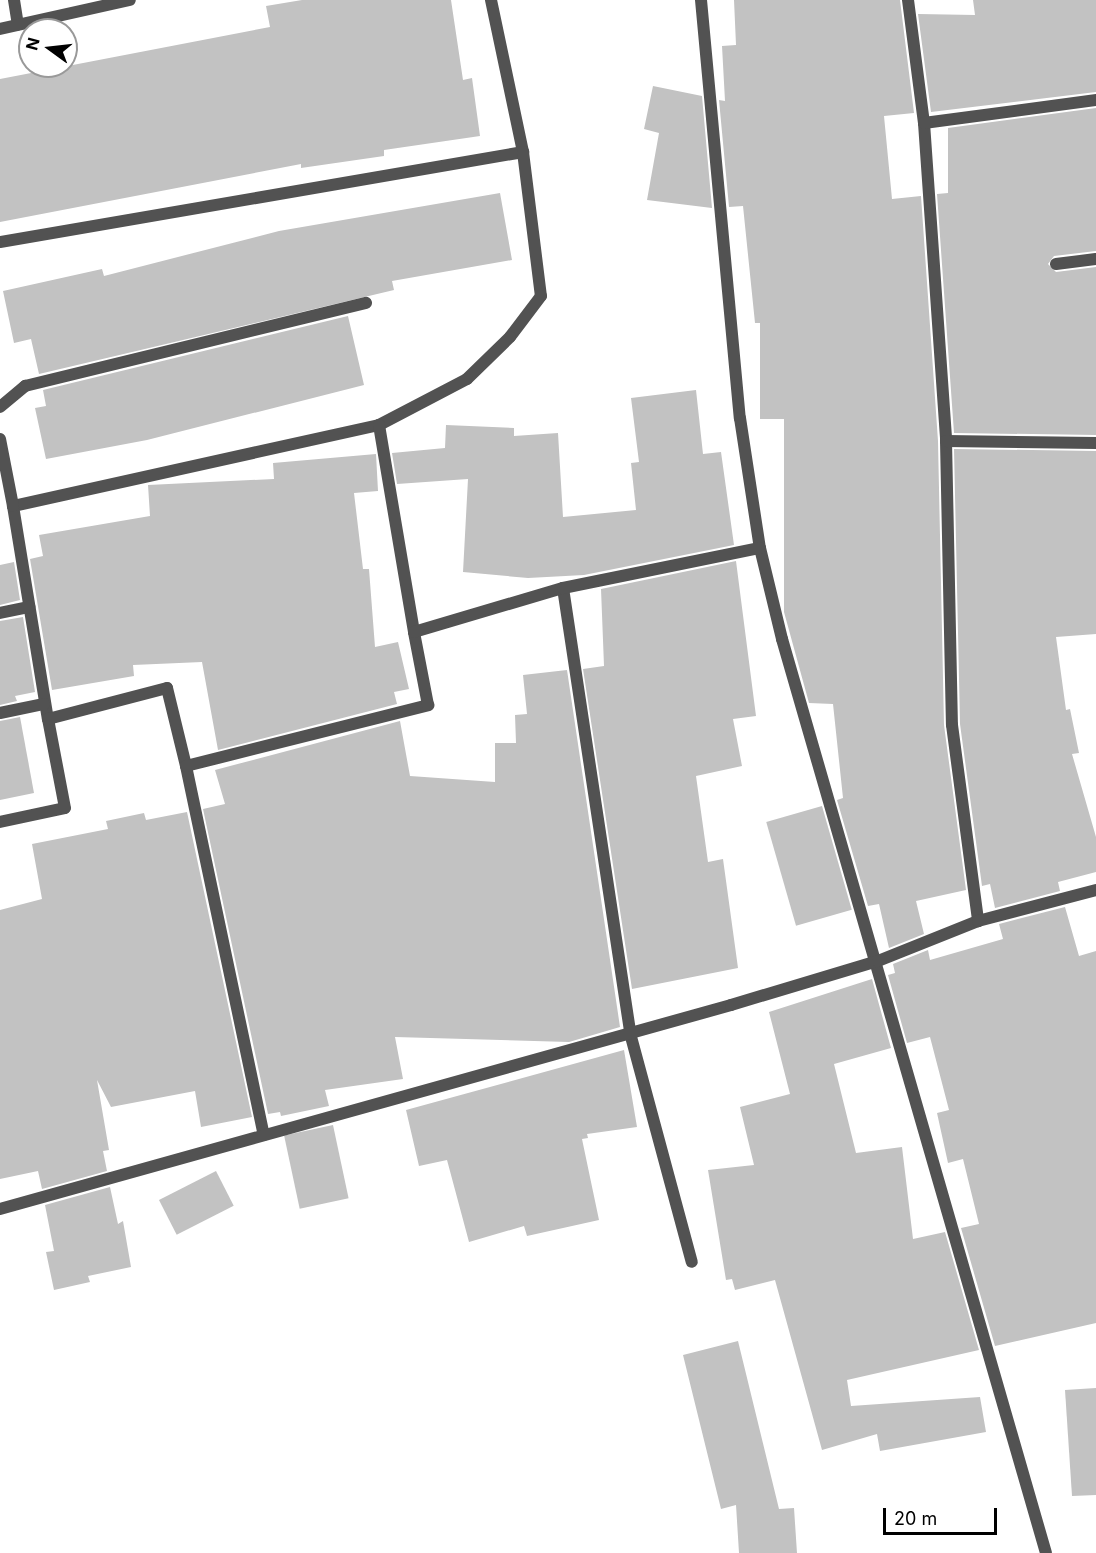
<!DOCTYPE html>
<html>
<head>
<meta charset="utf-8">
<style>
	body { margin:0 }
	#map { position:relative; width:1096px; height:1553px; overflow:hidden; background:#fff; font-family:Inter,sans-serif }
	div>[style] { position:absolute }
	.building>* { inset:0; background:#c2c2c2; transform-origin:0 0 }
	.minor>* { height:12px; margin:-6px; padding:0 6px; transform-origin:6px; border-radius:6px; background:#525252 }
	span { translate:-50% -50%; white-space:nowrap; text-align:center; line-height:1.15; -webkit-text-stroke:4.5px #fff; paint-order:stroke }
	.north { position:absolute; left:18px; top:18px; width:60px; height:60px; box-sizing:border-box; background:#fff; border:2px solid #999; border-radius:50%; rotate:285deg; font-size:16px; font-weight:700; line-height:24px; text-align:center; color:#000 }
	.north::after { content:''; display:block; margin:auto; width:21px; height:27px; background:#000; clip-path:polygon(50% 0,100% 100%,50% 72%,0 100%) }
	.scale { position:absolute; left:883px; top:1508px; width:114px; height:27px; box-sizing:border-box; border:3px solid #000; border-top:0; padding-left:8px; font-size:18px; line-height:21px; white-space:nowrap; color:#000; -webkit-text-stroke:4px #fff; paint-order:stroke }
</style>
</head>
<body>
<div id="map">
	<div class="building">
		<i style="clip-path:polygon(302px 0,451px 0,463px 80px,472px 78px,480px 136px,384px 150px,384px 156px,301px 168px,301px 164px,0 222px,0 79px,270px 27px,266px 6px)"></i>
		<i style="clip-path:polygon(734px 0,900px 0,914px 113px,884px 116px,892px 199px,921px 196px,938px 441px,944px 725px,966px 890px,916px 901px,924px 934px,889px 948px,879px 904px,868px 906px,837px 800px,843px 798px,833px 704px,809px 703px,784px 612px,784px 419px,760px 419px,760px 323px,755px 323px,743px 206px,729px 207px,719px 100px,725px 101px,722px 46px,736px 45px)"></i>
		<i style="clip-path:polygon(973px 0,1096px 0,1096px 92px,931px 112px,918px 14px,975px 15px)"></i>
		<i style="clip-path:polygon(653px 86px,702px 96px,712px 208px,647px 200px,659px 133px,644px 129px)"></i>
		<i style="clip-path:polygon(1096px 108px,1096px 251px,1054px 256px,1048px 264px,1056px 272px,1096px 267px,1096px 435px,954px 433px,937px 194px,948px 193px,948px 128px)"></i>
		<i style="clip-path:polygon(500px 193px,512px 260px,392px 281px,394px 290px,39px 374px,31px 339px,14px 343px,3px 291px,102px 269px,104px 276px,279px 231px)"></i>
		<i style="clip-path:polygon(348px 316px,364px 385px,147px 440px,46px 459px,35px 408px,46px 406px,43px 390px)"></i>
		<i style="clip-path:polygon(696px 390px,703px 454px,721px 452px,734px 545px,584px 575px,528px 578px,463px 572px,468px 479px,397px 484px,392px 453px,445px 448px,446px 425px,514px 428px,514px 436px,558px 433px,563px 517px,636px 510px,631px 463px,639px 462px,631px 398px)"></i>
		<i style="clip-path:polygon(954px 449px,1096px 451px,1096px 634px,1056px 637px,1066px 710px,1070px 709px,1079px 753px,1072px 754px,1096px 837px,1096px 872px,1058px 882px,1060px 891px,995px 908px,990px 884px,982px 886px,960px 724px)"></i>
		<i style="clip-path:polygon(376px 454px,378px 491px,354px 493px,363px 569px,369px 569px,375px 647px,398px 642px,409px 689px,394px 692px,397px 704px,218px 750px,202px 662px,133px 665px,134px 676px,52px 690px,30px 559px,43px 556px,39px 535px,150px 516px,148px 485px,274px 479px,273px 463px)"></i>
		<i style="clip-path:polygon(736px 561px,756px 716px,733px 719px,742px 766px,696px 776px,708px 862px,723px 859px,738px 968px,632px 989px,583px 669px,604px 666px,601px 589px)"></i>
		<i style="clip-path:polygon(14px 562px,20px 600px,0 605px,0 565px)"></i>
		<i style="clip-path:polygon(23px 617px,35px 692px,15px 696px,17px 701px,0 705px,0 621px)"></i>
		<i style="clip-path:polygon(567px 670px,620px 1027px,569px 1042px,395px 1037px,403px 1079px,325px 1090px,329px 1106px,281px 1116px,280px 1112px,268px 1114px,203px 809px,225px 804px,215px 770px,400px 721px,410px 776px,495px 782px,495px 743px,516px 743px,515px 715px,527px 714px,523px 675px)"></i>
		<i style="clip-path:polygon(20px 717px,34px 793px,0 800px,0 721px)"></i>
		<i style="left:822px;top:806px;width:108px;height:58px;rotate:74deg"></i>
		<i style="clip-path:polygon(187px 812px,252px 1117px,201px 1127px,195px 1091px,111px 1107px,97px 1080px,109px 1150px,103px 1151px,107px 1171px,42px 1189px,38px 1171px,0 1179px,0 910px,42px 899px,32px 844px,108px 829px,106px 821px,144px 813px,146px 820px)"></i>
		<i style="clip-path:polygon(1065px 907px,1079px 956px,1096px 951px,1096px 1323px,995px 1346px,961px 1228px,979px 1224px,963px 1159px,948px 1163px,937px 1113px,949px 1110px,930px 1037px,907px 1043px,888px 975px,895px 973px,893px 964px,928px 950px,930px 960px,1003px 939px,999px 924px)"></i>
		<i style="clip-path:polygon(872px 979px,891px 1048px,834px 1064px,856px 1153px,902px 1147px,913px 1239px,945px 1232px,979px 1350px,847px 1380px,851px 1406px,980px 1397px,986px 1432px,880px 1451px,877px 1434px,822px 1450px,775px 1280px,735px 1290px,732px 1279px,726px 1280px,708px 1170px,754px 1165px,740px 1107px,790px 1094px,769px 1012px)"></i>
		<i style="clip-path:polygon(624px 1050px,637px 1127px,587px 1134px,588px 1138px,582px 1139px,599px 1220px,527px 1236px,524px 1226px,469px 1242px,447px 1160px,419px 1166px,406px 1110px)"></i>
		<i style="left:333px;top:1125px;width:75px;height:50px;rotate:78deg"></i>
		<i style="left:216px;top:1171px;width:39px;height:64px;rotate:63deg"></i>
		<i style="clip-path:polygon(110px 1187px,118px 1224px,123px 1221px,131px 1267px,88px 1276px,90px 1282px,54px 1290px,46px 1252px,54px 1251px,45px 1205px)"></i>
		<i style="clip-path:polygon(738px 1341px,779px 1509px,794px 1508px,797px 1553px,739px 1553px,736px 1505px,721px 1509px,683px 1355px)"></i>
		<i style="clip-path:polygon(1096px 1388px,1096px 1495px,1072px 1496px,1065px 1390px)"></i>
	</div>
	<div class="minor">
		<i style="left:14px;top:0;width:25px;rotate:81deg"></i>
		<i style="left:491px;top:0;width:155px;rotate:78.1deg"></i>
		<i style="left:701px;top:0;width:420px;rotate:84.7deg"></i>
		<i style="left:740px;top:418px;width:132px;rotate:81.3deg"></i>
		<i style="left:760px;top:548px;width:94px;rotate:76.4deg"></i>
		<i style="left:782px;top:639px;width:951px;rotate:73.89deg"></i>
		<i style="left:908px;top:0;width:124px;rotate:82.6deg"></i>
		<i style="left:924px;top:123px;width:319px;rotate:86deg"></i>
		<i style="left:946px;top:441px;width:284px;rotate:88.8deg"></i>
		<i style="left:952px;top:725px;width:198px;rotate:82.4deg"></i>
		<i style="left:0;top:29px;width:133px;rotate:-12.6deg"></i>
		<i style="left:924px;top:123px;width:174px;rotate:-7.6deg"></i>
		<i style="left:0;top:242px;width:531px;rotate:-9.76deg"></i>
		<i style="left:523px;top:152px;width:145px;rotate:82.9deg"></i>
		<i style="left:541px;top:296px;width:51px;rotate:127.1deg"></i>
		<i style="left:510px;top:337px;width:60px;rotate:135.7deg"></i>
		<i style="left:467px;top:379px;width:99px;rotate:152.4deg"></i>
		<i style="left:379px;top:425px;width:375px;rotate:167.5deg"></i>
		<i style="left:13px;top:506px;width:216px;rotate:80.7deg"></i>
		<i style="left:1056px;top:264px;width:40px;rotate:-7.1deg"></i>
		<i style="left:0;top:407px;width:33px;rotate:-40deg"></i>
		<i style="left:25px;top:386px;width:351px;rotate:-13.7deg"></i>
		<i style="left:379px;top:425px;width:210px;rotate:80.4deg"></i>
		<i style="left:0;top:439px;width:68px;rotate:79deg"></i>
		<i style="left:946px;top:441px;width:150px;rotate:0.8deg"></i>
		<i style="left:563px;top:588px;width:450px;rotate:81.4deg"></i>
		<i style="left:630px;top:1033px;width:237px;rotate:74.9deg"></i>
		<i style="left:0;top:613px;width:30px;rotate:-12deg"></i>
		<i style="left:0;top:713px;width:45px;rotate:-11.6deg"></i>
		<i style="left:186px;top:766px;width:377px;rotate:78.1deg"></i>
		<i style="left:0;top:822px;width:66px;rotate:-12.2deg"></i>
		<i style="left:65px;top:808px;width:91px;rotate:-100.8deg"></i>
		<i style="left:48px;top:719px;width:123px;rotate:-14.6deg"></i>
		<i style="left:167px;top:688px;width:80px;rotate:76.3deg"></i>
		<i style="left:186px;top:766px;width:250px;rotate:-14.1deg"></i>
		<i style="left:428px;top:705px;width:74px;rotate:-100.9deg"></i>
		<i style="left:414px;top:632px;width:155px;rotate:-16.5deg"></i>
		<i style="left:563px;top:588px;width:201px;rotate:-11.5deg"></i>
		<i style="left:0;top:1209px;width:759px;rotate:-15.59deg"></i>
		<i style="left:731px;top:1005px;width:153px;rotate:-16.7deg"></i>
		<i style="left:878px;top:961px;width:108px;rotate:-21.8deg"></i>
		<i style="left:978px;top:921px;width:122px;rotate:-14.7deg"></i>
	</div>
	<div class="north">N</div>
	<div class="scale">20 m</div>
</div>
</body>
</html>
